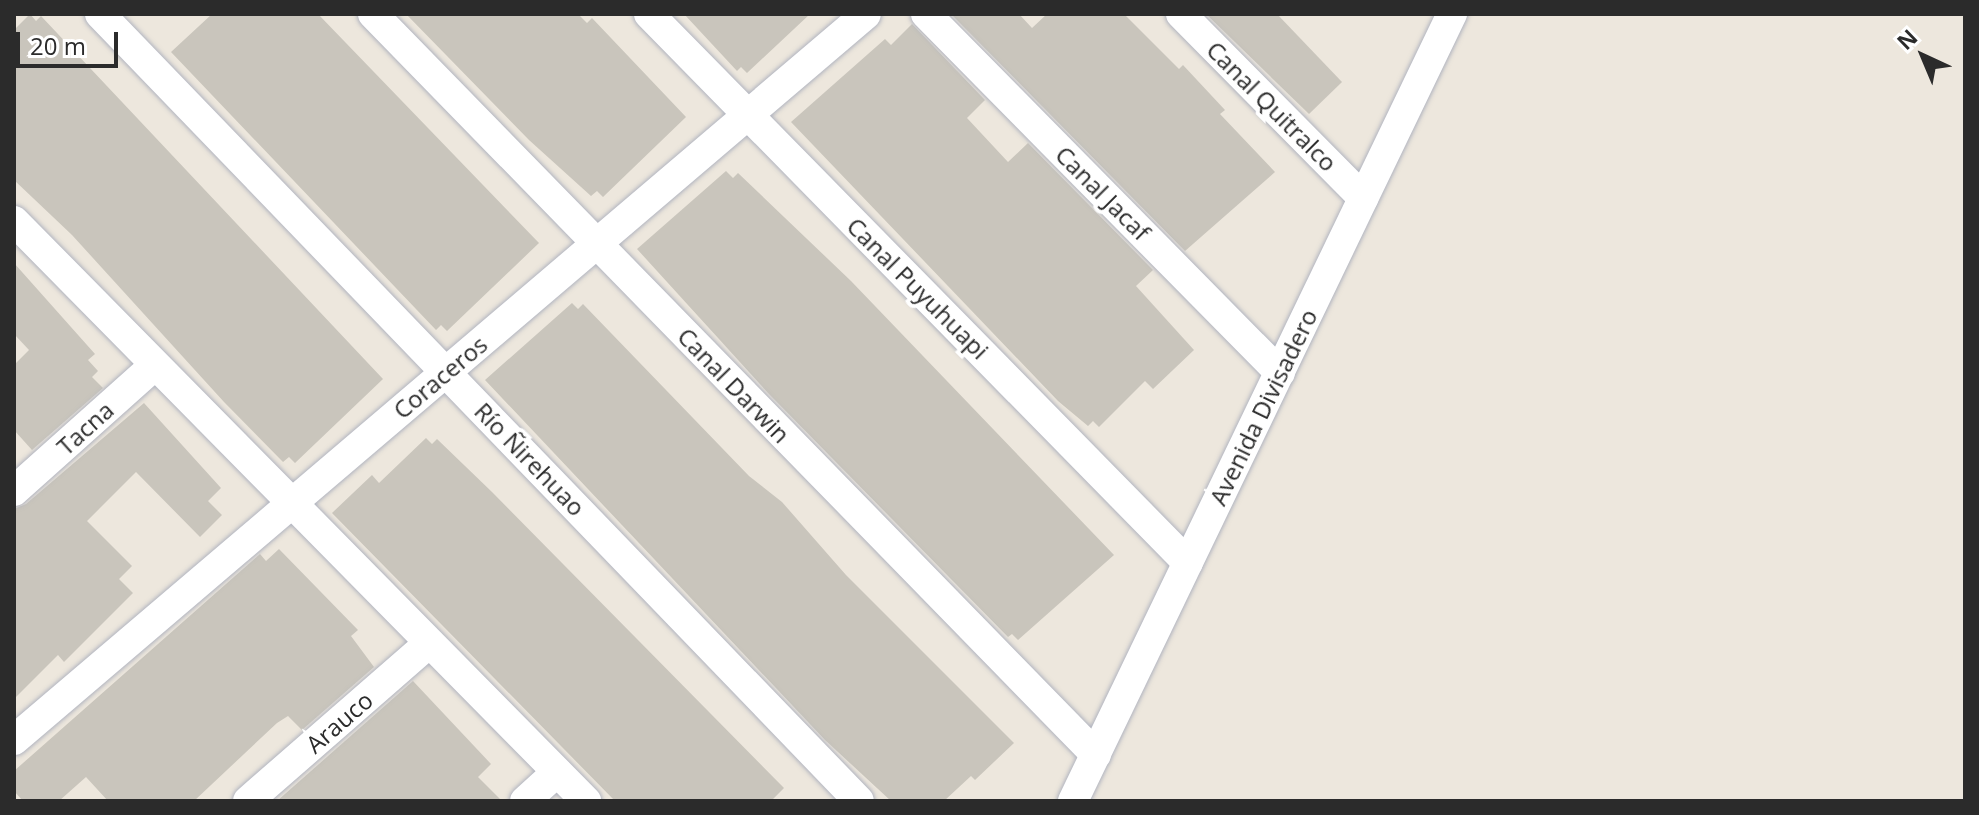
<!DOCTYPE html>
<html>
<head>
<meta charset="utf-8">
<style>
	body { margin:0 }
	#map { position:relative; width:1979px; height:815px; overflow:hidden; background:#ede7dd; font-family:"Open Sans",sans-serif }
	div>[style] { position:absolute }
	.building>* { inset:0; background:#c9c5bc }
	.roads { filter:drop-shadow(0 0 2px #b1b4bf) drop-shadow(0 0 2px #b1b4bf) }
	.minor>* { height:30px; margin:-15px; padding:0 15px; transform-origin:15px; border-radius:15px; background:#fff }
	span { translate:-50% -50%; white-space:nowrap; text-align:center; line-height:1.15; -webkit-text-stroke:8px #fff; paint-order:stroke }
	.street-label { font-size:24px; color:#2b2b2b }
	.frame { position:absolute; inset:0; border:16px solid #2b2b2b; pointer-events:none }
	.north { position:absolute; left:1883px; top:16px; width:80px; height:80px; -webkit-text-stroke:6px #fff; paint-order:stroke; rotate:316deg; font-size:22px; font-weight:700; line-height:32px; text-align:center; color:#2b2b2b }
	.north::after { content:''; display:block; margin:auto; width:28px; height:36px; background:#2b2b2b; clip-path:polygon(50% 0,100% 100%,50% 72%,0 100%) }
	.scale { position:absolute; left:16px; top:32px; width:102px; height:36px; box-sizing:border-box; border:4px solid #2b2b2b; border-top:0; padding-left:10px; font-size:24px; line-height:28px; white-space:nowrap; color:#2b2b2b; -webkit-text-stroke:6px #fff; paint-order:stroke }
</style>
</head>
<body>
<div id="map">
	<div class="building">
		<i style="clip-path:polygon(30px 14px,36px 21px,41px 16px,383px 379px,295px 463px,289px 457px,283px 462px,224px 402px,72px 235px,14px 180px,14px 30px)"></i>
		<i style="clip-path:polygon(212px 14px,318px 14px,539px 243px,447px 331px,441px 325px,436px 330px,171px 52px)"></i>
		<i style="clip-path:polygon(406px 14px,578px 14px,587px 23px,592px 18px,686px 117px,603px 197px,597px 191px,591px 196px,529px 140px)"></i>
		<i style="clip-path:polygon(684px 14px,810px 14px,747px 73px,741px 67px,737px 71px)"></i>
		<i style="clip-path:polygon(951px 14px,1019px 14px,1032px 28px,1047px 14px,1124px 14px,1179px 69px,1183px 65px,1225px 110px,1220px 114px,1275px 172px,1185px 251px)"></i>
		<i style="clip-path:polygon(1206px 14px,1277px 14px,1342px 82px,1309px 114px)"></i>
		<i style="clip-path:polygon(912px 24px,985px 100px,967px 118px,1008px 162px,1028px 143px,1153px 270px,1136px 286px,1194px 350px,1153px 389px,1145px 381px,1099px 427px,1093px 421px,1088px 426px,1058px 401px,791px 122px,885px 39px,891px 45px)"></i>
		<i style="clip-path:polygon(726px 171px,733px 178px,738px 173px,851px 281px,1114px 555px,1018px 640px,1012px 634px,1008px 637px,768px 393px,637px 249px)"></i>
		<i style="clip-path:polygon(14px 263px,95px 354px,88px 360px,98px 371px,92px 377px,103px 388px,32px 450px,14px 430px,14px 365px,29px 350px,14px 334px)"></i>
		<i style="clip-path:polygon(572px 303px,578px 309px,583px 304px,749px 476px,782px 502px,846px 575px,1014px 743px,975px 780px,971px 776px,944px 801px,891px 801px,825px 740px,485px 380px)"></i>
		<i style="clip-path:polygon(144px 403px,221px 488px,208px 501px,222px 515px,200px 537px,136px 472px,87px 521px,132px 566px,119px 579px,133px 593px,64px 662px,58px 655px,14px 699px,14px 509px,26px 504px)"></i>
		<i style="clip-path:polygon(426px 438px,432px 444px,437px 439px,492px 492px,784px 788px,771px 801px,615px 801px,332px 513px,372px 475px,379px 483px)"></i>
		<i style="clip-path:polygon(279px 549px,358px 630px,351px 636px,374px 667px,302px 730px,288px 716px,277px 723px,194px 801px,108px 801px,86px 777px,59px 801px,23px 801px,14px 791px,14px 771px,260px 554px,266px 561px)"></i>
		<i style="clip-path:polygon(413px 681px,491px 764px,478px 777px,502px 801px,277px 801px)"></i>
	</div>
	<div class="roads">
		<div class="minor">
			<i style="left:100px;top:14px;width:1093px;rotate:46.04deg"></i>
			<i style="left:373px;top:14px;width:1035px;rotate:45.7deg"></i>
			<i style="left:649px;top:14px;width:769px;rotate:45.53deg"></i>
			<i style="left:926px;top:14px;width:504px;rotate:45.4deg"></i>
			<i style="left:1181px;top:14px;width:259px;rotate:45.3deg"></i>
			<i style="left:14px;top:221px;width:815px;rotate:45.4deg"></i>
			<i style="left:14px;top:491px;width:189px;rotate:-41.8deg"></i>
			<i style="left:14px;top:740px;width:1119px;rotate:-40.43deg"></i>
			<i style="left:248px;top:801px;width:240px;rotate:-41.1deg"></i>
			<i style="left:525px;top:801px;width:43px;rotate:-42.2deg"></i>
			<i style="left:1073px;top:801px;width:874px;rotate:-64.29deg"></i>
		</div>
	</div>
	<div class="street-label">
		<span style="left:1272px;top:106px;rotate:45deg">Canal Quitralco</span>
		<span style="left:1103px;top:193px;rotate:45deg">Canal Jacaf</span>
		<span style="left:918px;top:288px;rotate:45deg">Canal Puyuhuapi</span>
		<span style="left:440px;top:377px;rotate:-40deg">Coraceros</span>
		<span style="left:734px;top:385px;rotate:46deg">Canal Darwin</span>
		<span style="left:1263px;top:407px;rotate:-64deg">Avenida Divisadero</span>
		<span style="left:85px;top:428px;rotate:-42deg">Tacna</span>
		<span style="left:530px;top:459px;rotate:46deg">Río Ñirehuao</span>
		<span style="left:339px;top:722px;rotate:-41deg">Arauco</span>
	</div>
	<div class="frame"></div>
	<div class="north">N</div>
	<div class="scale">20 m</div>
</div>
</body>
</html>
